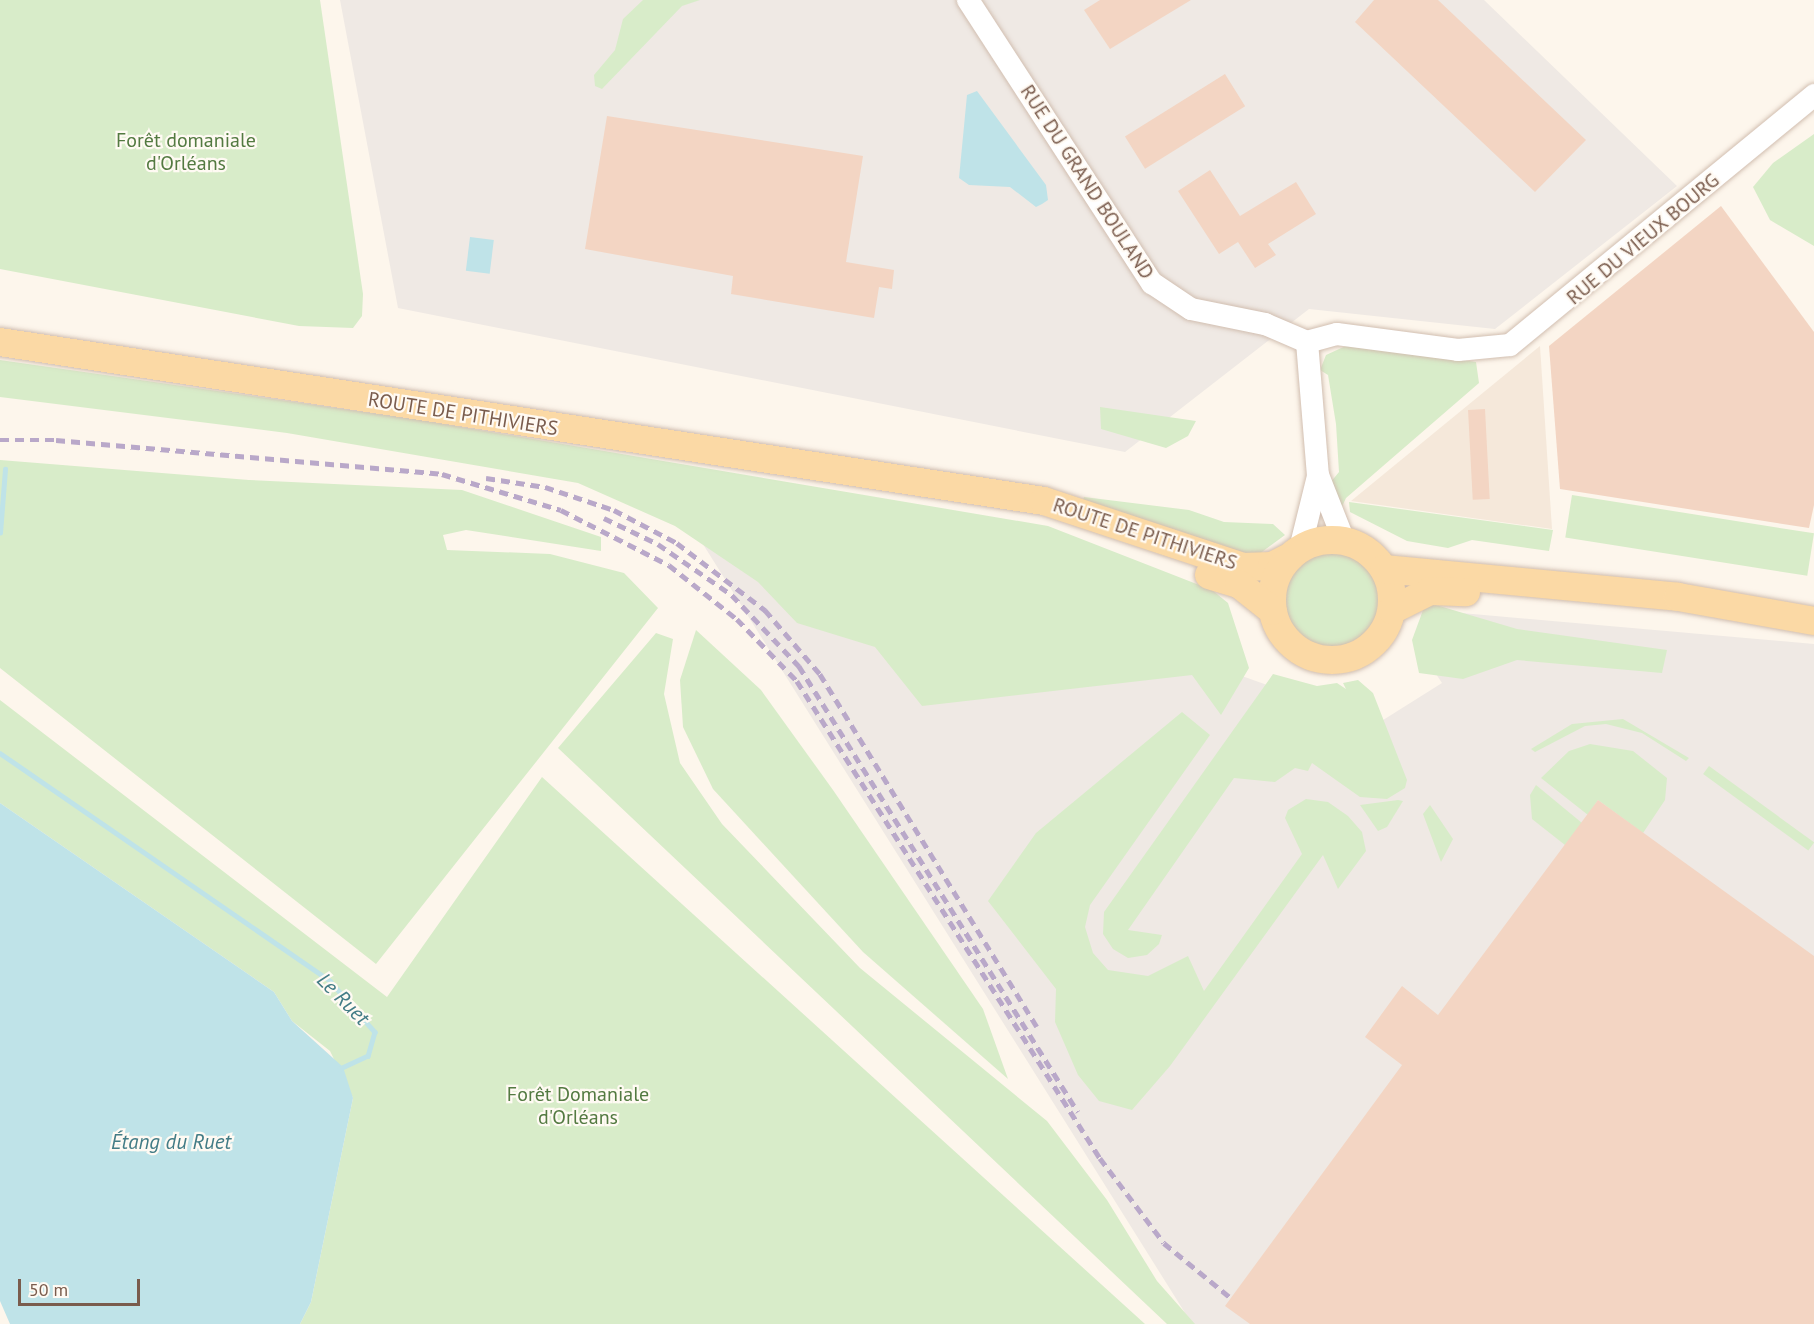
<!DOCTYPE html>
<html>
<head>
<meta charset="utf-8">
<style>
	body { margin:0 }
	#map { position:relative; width:1814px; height:1324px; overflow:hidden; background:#fdf6ec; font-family:"PT Sans",sans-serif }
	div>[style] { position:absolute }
	.residential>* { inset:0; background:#f5e8da }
	.industrial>* { inset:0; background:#efe9e4 }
	.green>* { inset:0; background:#d8ecc9; transform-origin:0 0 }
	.round { border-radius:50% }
	.water>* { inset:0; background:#bfe3e8; transform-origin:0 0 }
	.stream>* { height:4.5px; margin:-2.25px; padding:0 2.25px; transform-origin:2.25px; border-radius:2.25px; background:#bfe3e8 }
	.building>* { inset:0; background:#f3d5c3; transform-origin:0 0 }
	.roads { filter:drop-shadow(0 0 2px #d1beb0) drop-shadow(0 0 2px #d1beb0) }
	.minor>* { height:22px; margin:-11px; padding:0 11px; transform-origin:11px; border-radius:11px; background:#fff }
	.major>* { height:28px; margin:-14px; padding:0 14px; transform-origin:14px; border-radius:14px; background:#fbd9a5 }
	.major>.ring { margin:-14px; padding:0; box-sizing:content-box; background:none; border:28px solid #fbd9a5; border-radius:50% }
	.rail>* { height:4.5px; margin-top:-2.25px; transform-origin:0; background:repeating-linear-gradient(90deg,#b9a8c9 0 9px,transparent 0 15px) }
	span { translate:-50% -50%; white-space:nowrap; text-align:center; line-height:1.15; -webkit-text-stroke:4.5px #fffaf3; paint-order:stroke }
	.park-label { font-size:20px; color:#537a41 }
	.street-label { font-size:20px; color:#7a5c4d }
	.water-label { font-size:21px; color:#437c86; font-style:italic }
	.scale { position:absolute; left:18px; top:1279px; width:122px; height:27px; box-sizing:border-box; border:3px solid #7a5c4d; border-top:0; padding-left:8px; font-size:18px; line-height:21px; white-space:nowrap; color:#7a5c4d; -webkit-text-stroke:4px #fffaf3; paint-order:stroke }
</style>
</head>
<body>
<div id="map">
	<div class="residential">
		<i style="clip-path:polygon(1540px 346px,1552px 529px,1351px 501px)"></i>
	</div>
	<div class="industrial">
		<i style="clip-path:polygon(340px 0,1484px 0,1677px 186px,1495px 329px,1309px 309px,1125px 452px,398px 308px)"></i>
		<i style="clip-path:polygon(654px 466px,1309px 700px,1348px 694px,1372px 727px,1442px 683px,1416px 644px,1428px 610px,1814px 644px,1814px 1324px,1192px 1324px)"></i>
	</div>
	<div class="green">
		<i style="clip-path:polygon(0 0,320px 0,363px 294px,362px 316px,353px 328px,299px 326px,0 269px)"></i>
		<i style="clip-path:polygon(643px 0,700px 0,682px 6px,602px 89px,595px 86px,594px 75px,615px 50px,623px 19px)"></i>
		<i style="clip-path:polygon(1814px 134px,1814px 246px,1770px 220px,1753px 187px,1773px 163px)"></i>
		<i style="clip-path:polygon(1350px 344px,1476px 362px,1479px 383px,1346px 498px,1339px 513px,1330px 483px,1339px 472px,1336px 424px,1328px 375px,1320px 370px,1326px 355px)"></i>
		<i style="clip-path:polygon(0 360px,420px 420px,1048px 526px,1212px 590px,1228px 603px,1249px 668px,1221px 715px,1192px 675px,922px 706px,875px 647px,797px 623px,758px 582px,675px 526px,578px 483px,287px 433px,0 397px)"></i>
		<i style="clip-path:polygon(1100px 407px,1196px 421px,1188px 436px,1166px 448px,1101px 429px)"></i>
		<i style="clip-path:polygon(0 460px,249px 480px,462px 490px,601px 537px,601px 551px,466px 530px,443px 535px,447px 550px,550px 554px,624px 573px,658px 608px,376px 964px,0 668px)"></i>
		<i style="left:1572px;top:495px;width:245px;height:43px;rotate:9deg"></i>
		<i style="clip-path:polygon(1084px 497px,1189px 510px,1224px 522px,1273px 524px,1285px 535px,1255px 557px,1081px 505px)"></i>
		<i style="clip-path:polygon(1349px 502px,1553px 530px,1549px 551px,1472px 540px,1448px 548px,1407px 541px,1350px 512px)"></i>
		<i class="round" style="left:1284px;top:553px;width:98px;height:98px"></i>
		<i style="clip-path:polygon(1426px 602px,1517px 629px,1667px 650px,1662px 673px,1517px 660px,1463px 679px,1419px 673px,1412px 640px)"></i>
		<i style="clip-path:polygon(696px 630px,761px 690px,833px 790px,983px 1009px,1008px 1079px,863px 952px,713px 789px,683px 727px,680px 680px)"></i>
		<i style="clip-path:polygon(656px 633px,673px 639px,664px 694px,680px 763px,722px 824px,860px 968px,1047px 1121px,1107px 1200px,1157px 1281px,1195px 1324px,1167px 1324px,558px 748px)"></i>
		<i style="clip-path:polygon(1273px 674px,1317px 686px,1337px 683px,1346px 689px,1343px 683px,1358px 680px,1373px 693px,1407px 780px,1405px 788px,1387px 799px,1360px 797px,1312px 763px,1308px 771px,1295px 768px,1275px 782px,1234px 778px,1128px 930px,1162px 935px,1159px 944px,1147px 955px,1128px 958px,1113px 949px,1103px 934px,1104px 912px)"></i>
		<i style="clip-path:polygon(0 700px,387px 997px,542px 777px,1145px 1324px,300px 1324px,311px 1302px,353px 1098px,330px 1051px,292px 1021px,274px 992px,0 803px)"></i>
		<i style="clip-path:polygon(1182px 712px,1210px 735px,1090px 905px,1085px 927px,1093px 953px,1108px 970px,1148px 976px,1188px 956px,1204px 991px,1302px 854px,1285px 818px,1288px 810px,1306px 799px,1328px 802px,1348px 816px,1362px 832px,1366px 851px,1338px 889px,1323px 855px,1170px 1066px,1132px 1110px,1099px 1101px,1078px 1075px,1055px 1022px,1056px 989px,988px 901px,1036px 833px)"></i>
		<i style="clip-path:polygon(1623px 719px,1689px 758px,1686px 761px,1642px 733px,1606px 724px,1585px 726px,1535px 752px,1531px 749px,1572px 724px)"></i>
		<i style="clip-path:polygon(1590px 744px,1633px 751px,1667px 778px,1665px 800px,1643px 833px,1598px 800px,1588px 815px,1541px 778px,1569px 751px)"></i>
		<i style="left:1709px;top:766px;width:130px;height:10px;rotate:36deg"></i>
		<i style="clip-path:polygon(1536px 785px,1582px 823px,1565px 845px,1532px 819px,1530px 795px)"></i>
		<i style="clip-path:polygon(1398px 800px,1403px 801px,1387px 827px,1378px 831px,1360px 805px)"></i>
		<i style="clip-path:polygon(1430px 805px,1453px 839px,1441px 862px,1423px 814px)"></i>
	</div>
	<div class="water">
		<i style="clip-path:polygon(977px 91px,1046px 185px,1048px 200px,1042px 204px,1036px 207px,1010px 187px,969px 185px,959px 178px,967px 95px)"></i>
		<i style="left:470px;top:237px;width:24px;height:34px;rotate:7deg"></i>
		<i style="clip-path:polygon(0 803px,274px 992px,292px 1021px,343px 1067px,353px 1098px,311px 1302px,300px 1324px,10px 1324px,0 1301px)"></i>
	</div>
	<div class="stream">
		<i style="left:0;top:533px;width:64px;rotate:-85.5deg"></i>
		<i style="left:0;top:753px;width:401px;rotate:34.6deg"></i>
		<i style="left:330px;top:981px;width:68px;rotate:48.6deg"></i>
		<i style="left:375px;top:1032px;width:25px;rotate:106deg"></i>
		<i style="left:368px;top:1056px;width:31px;rotate:155deg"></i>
	</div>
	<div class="building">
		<i style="clip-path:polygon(1100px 0,1191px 0,1110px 49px,1084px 10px)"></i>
		<i style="clip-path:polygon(1374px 0,1438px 0,1586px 140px,1535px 192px,1355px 22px)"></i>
		<i style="left:1225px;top:74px;width:38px;height:118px;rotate:58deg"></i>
		<i style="clip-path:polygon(607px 116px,863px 156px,846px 262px,894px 270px,892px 289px,879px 287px,874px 318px,731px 294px,733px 276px,585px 249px)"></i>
		<i style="clip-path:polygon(1210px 170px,1240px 216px,1296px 182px,1316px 214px,1268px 244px,1276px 255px,1255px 268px,1238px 242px,1219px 254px,1178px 191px)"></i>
		<i style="clip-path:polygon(1721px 206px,1814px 332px,1814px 505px,1809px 528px,1560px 489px,1549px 346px)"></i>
		<i style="left:1485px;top:409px;width:90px;height:17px;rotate:87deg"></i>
		<i style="clip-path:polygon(1598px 800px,1814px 956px,1814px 1324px,1250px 1324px,1225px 1306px,1402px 1065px,1365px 1037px,1402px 986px,1438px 1015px)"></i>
	</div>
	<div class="roads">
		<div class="minor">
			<i style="left:968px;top:0;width:338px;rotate:57deg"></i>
			<i style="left:1152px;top:283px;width:47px;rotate:33.7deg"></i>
			<i style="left:1191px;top:309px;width:76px;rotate:11.5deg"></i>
			<i style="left:1265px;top:324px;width:46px;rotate:23.2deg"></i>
			<i style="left:1307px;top:342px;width:31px;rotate:-15deg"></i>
			<i style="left:1337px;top:334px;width:122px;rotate:7.5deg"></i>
			<i style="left:1458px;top:350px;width:52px;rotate:-5.5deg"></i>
			<i style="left:1510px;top:345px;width:394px;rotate:-39.4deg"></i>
			<i style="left:1307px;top:342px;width:133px;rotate:85.3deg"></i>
			<i style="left:1318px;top:475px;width:71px;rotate:68.5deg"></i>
			<i style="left:1300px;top:549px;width:75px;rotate:-76.1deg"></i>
		</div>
		<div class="major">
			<i style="left:0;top:342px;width:1056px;rotate:8.66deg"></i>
			<i style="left:1044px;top:501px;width:210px;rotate:18.3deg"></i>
			<i style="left:1243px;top:567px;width:29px;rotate:-2deg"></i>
			<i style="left:1272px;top:566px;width:20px;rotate:-27deg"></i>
			<i class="ring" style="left:1272px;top:540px;width:92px;height:92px"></i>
			<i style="left:1384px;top:569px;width:295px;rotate:5.4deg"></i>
			<i style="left:1678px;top:597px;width:138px;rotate:10deg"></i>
			<i style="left:1209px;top:575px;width:31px;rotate:17deg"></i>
			<i style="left:1239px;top:584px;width:43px;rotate:38.5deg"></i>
			<i style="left:1392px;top:610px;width:42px;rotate:-26.6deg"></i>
			<i style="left:1430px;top:591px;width:36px;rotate:2deg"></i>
		</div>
	</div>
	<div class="rail">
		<i style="left:0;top:440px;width:56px"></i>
		<i style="left:56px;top:440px;width:387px;rotate:5deg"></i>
		<i style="left:442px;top:474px;width:124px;rotate:16.8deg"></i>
		<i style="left:561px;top:510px;width:121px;rotate:27deg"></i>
		<i style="left:669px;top:565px;width:87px;rotate:38.5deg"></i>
		<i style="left:737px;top:619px;width:86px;rotate:45.9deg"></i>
		<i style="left:797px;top:681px;width:565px;rotate:57.58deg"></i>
		<i style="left:1100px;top:1158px;width:106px;rotate:53deg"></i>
		<i style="left:1164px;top:1243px;width:87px;rotate:39.4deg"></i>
		<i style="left:486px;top:478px;width:60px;rotate:8.7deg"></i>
		<i style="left:545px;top:487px;width:73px;rotate:18.4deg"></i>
		<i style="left:614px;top:510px;width:71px;rotate:27.6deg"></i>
		<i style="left:677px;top:543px;width:111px;rotate:37.3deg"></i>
		<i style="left:765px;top:610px;width:84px;rotate:49.3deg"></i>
		<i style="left:820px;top:674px;width:414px;rotate:58.4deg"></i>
		<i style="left:604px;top:518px;width:60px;rotate:25.7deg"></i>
		<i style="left:658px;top:544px;width:90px;rotate:34.6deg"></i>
		<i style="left:732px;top:595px;width:98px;rotate:46.7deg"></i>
		<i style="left:799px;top:666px;width:526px;rotate:57.97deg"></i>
	</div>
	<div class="park-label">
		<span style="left:186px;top:152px">Forêt domaniale<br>d'Orléans</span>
		<span style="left:578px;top:1106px">Forêt Domaniale<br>d'Orléans</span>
	</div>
	<div class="street-label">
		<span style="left:1087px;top:182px;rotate:57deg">RUE DU GRAND BOULAND</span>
		<span style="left:1643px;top:239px;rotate:-40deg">RUE DU VIEUX BOURG</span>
		<span style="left:463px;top:414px;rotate:9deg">ROUTE DE PITHIVIERS</span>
		<span style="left:1145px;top:534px;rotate:18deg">ROUTE DE PITHIVIERS</span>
	</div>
	<div class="water-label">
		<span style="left:343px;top:999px;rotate:45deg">Le Ruet</span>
		<span style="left:171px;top:1142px">Étang du Ruet</span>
	</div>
	<div class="scale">50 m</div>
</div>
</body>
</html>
